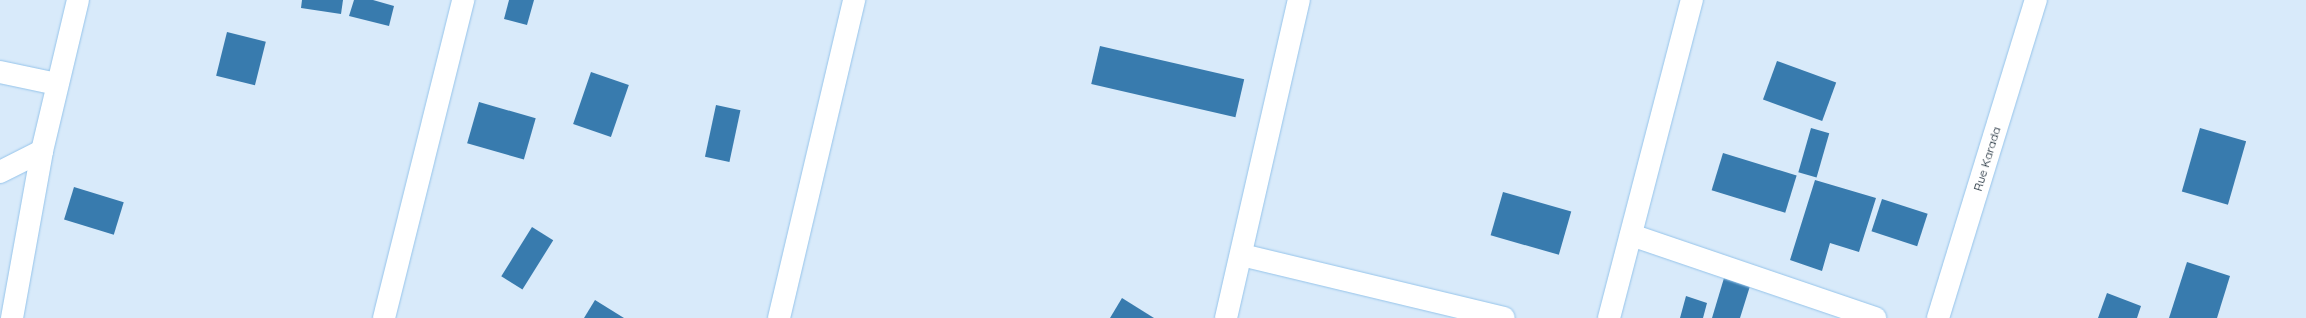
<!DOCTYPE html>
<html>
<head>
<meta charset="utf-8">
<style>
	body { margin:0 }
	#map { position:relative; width:2306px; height:318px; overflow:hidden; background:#d8eafa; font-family:Quicksand,sans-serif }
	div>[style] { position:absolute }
	.building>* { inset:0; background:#387bae; transform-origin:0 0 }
	.roads { filter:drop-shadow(0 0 1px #96c4ea) drop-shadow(0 0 1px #96c4ea) }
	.minor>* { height:22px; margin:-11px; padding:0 11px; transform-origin:11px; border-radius:11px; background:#fff }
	span { translate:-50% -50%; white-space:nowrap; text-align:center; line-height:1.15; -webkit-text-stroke:3px #fff; paint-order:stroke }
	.street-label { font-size:12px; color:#071826 }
</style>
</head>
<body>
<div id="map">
	<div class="building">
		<i style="clip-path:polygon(302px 0,343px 0,341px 14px,301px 8px)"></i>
		<i style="clip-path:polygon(354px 0,373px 0,394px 6px,389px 26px,349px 16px)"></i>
		<i style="clip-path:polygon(509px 0,534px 0,527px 25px,504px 19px)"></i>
		<i style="left:227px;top:32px;width:40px;height:45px;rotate:14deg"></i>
		<i style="left:1100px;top:46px;width:148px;height:39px;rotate:13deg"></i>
		<i style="left:1777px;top:61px;width:63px;height:41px;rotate:20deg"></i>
		<i style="left:591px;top:72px;width:40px;height:55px;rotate:19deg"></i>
		<i style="left:479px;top:102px;width:59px;height:43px;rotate:16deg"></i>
		<i style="left:716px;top:105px;width:25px;height:53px;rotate:12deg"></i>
		<i style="left:1811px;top:128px;width:19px;height:46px;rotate:16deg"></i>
		<i style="left:2200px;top:128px;width:48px;height:66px;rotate:16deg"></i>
		<i style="left:1723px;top:153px;width:77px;height:39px;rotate:17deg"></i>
		<i style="clip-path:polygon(1815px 180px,1876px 198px,1859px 252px,1830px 243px,1822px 271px,1790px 260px)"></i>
		<i style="left:74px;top:187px;width:52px;height:34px;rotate:17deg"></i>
		<i style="left:1503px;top:192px;width:71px;height:45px;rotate:16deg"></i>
		<i style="left:1882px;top:199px;width:48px;height:34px;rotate:18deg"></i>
		<i style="left:532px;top:227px;width:25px;height:58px;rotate:32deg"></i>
		<i style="clip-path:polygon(2187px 262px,2230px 276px,2217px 318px,2169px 318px)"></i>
		<i style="clip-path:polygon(1724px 278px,1750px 286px,1740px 318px,1712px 318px)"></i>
		<i style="clip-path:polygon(2107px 293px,2141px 306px,2137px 318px,2098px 318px)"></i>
		<i style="clip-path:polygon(1686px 296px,1707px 303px,1703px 318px,1680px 318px)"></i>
		<i style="clip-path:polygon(1122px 298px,1154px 318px,1110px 318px)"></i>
		<i style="clip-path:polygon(595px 300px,624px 318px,584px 318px)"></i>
	</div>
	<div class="roads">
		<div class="minor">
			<i style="left:0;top:72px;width:58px;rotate:11.9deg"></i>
			<i style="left:0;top:172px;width:47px;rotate:-26.6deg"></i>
			<i style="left:1631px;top:235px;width:258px;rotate:18.8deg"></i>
			<i style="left:1242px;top:255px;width:269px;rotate:13.5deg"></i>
			<i style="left:12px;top:318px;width:170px;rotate:-79.8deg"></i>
			<i style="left:42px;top:151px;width:155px;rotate:-76.6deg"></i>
			<i style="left:384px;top:318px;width:328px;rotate:-76deg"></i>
			<i style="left:779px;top:318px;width:327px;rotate:-76.7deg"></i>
			<i style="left:1226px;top:318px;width:326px;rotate:-77.1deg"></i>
			<i style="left:1609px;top:318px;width:329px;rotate:-75.4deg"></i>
			<i style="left:1938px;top:318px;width:333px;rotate:-72.9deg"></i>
		</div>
	</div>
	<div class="street-label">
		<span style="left:1987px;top:159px;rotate:-73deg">Rue Karada</span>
	</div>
</div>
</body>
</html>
